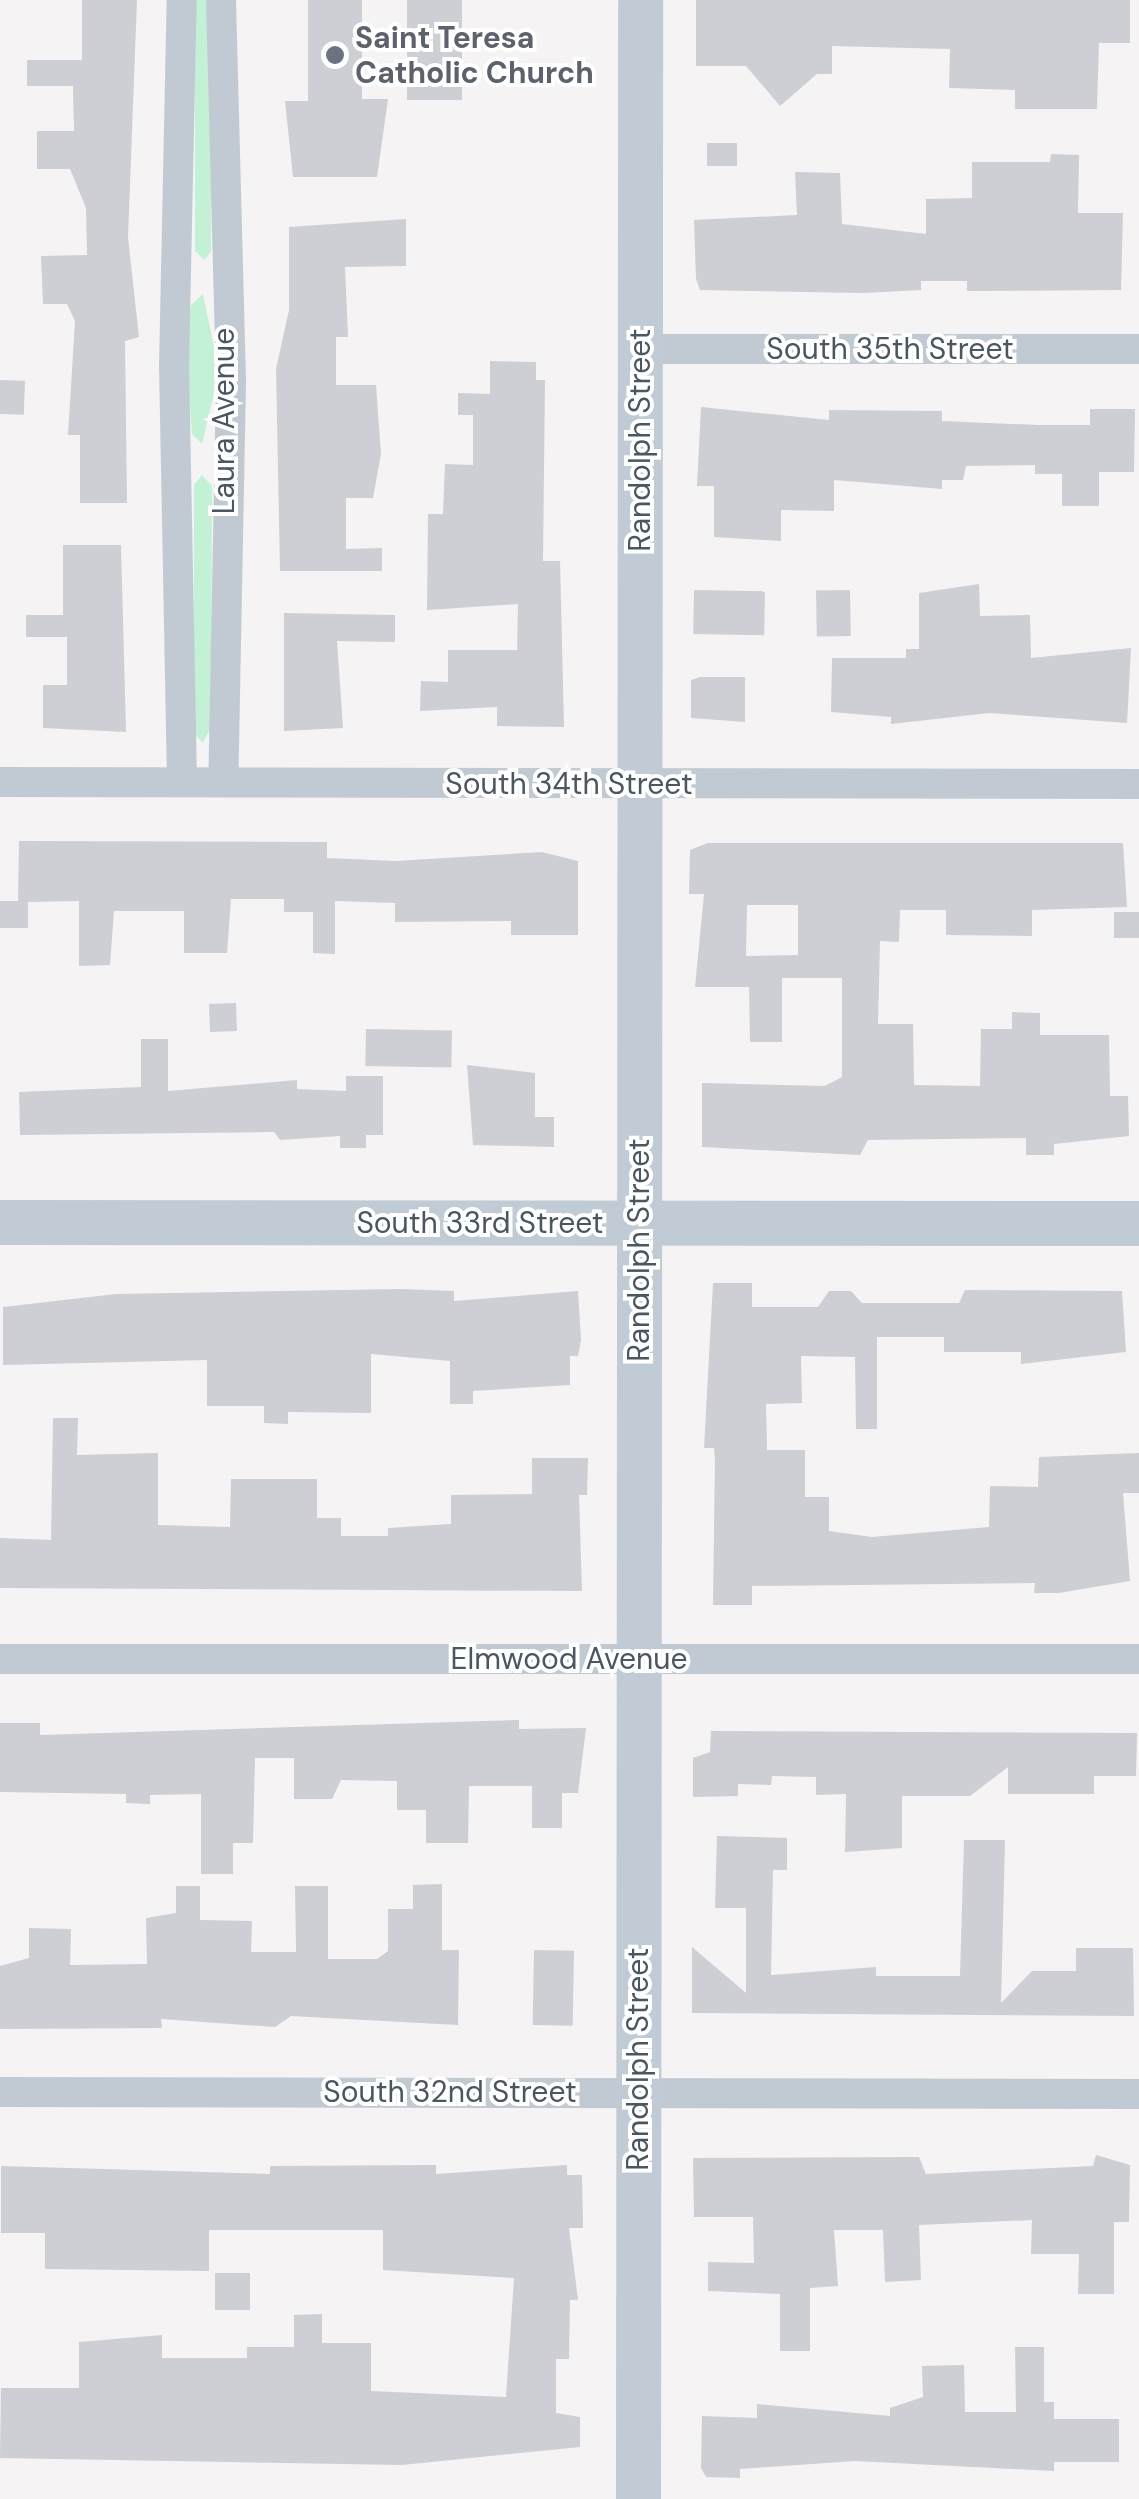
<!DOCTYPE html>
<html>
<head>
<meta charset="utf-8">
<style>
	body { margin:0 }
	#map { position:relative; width:1139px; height:2499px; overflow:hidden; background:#f5f3f3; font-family:"DM Sans",sans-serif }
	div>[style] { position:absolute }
	.green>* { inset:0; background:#c3f1d5 }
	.building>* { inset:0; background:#cdcfd5; transform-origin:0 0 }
	.minor>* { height:30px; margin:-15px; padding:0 15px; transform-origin:15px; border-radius:15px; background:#c1cad2 }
	.secondary>* { height:45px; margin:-22.5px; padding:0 22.5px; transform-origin:22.5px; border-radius:22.5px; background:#c1cbd6 }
	.dots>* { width:28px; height:28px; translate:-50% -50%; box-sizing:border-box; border:5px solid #fff; border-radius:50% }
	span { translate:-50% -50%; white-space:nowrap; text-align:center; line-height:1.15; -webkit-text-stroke:8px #fff; paint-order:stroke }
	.worship-label { font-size:30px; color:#5b616d; font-weight:700 }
	.left { translate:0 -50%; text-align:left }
	.street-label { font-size:30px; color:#4a5661 }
</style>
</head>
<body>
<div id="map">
	<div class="green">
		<i style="clip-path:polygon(195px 0,212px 0,211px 252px,204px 260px,195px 251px)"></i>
		<i style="clip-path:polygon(203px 294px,219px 372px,202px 444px,192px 434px,185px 343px,191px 305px)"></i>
		<i style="clip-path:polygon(202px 475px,212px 486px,211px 727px,203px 743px,194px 733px,194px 485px)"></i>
	</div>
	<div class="building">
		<i style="clip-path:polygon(82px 0,137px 0,128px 237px,139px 337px,125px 341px,127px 503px,80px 503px,80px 435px,68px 435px,75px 321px,67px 304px,43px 304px,41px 256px,87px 255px,86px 208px,70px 169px,37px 169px,37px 131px,74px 131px,73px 86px,27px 86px,27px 60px,82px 60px)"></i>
		<i style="clip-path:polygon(308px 0,362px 0,362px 99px,388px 99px,377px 177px,293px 177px,285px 101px,308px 101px)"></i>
		<i style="left:407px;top:0;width:55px;height:100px"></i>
		<i style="clip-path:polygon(696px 0,1130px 0,1130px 43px,1099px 43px,1097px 109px,1015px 109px,1015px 90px,949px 88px,950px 49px,832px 46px,832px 74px,817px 74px,780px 106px,746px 66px,696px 66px)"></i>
		<i style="left:737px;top:143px;width:23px;height:30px;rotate:90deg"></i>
		<i style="clip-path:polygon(1051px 154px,1079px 155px,1078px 213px,1123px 213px,1121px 290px,967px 291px,967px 281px,921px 281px,921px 290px,863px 293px,700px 290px,696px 279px,694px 220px,797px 215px,795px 172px,840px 173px,842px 224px,926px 234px,926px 199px,972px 198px,972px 162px,1050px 162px)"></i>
		<i style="clip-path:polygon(406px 219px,406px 266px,345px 267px,348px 337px,336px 337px,336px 385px,376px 385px,381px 454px,373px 498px,346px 498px,346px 549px,382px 548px,382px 571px,280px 571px,276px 369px,289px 310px,289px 227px)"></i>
		<i style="clip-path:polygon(490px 361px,536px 362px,536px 380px,545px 380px,543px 561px,560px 561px,564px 727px,497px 726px,497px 707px,420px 711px,421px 681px,448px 682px,448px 650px,517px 650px,518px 604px,427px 610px,428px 514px,443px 514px,445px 464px,473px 465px,473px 415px,458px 415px,458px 393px,490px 394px)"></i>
		<i style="left:0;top:380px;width:25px;height:34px;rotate:2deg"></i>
		<i style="clip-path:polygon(701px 407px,829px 420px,829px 410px,942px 411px,942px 421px,1039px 425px,1090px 425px,1090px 409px,1135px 409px,1134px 472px,1099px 472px,1099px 506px,1062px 506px,1062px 474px,1035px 474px,1035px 465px,966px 466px,963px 480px,942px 480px,942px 489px,834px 480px,834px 511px,781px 510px,781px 541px,714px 537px,714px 486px,697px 486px)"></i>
		<i style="clip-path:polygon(63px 545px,121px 545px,126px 732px,43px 728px,43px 685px,67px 685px,67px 637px,26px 637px,26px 615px,63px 615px)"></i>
		<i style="clip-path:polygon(979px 584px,980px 616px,1030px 615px,1031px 658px,1131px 648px,1127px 723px,989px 713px,891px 724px,891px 717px,831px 712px,832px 658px,906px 658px,906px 649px,919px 649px,919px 593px)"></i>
		<i style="left:694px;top:590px;width:71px;height:44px;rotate:1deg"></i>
		<i style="left:850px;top:590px;width:46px;height:34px;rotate:89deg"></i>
		<i style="clip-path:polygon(284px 613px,395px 615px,395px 642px,337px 641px,343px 728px,284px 731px)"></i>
		<i style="clip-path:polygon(700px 677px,745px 677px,745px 722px,691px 718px,691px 680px)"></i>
		<i style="clip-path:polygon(19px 841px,327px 842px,327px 858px,396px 861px,542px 852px,578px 861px,578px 935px,511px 935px,511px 921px,395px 922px,395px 903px,335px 901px,335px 954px,313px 953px,313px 912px,284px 912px,284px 899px,231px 899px,227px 953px,184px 953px,184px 911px,114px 911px,110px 965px,79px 966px,79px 901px,28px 902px,28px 928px,0 928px,0 901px,18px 901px)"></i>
		<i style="clip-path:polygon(evenodd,708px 843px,1123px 843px,1127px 907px,1032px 910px,1032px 936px,946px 935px,946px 910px,900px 910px,899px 942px,880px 941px,878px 1024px,913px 1024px,914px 1085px,980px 1086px,981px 1029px,1012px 1029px,1012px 1012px,1040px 1013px,1040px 1035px,1109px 1035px,1110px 1096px,1128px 1096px,1129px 1136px,1054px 1144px,1054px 1155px,1026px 1155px,1026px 1138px,868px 1140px,860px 1155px,702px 1147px,702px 1083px,825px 1086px,842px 1077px,842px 978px,782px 978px,782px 1042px,750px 1042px,749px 987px,695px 987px,704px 894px,689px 894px,690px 850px,708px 843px,747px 905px,798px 905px,798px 955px,746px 956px,747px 905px)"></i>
		<i style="left:1139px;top:912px;width:26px;height:25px;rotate:90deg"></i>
		<i style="left:236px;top:1003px;width:28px;height:27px;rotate:88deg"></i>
		<i style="left:366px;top:1029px;width:86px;height:37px;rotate:1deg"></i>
		<i style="clip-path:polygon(141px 1039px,168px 1039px,168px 1091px,297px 1080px,297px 1089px,346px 1091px,346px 1076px,383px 1076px,383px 1135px,366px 1135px,366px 1148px,340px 1148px,340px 1136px,280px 1140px,274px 1132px,20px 1135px,19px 1092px,141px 1087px)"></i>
		<i style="clip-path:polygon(467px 1065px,535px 1073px,535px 1117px,554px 1117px,554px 1147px,473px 1145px)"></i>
		<i style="clip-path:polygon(713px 1283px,752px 1283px,752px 1307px,818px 1307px,829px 1291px,851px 1291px,862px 1303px,959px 1303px,965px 1290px,1122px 1291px,1126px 1352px,1021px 1364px,1021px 1352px,944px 1352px,944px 1337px,877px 1337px,877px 1429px,856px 1429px,855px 1357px,801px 1356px,802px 1403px,766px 1404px,767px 1450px,805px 1450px,805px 1497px,829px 1497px,829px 1531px,872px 1537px,989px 1527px,990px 1486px,1038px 1487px,1039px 1457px,1139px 1453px,1139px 1493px,1123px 1493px,1130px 1581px,1059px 1593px,1034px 1593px,1035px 1583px,752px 1586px,752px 1605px,713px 1605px,715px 1459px,714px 1448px,704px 1448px)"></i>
		<i style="clip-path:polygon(400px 1289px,454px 1291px,454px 1301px,578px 1291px,581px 1340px,578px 1356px,570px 1356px,570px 1385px,473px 1391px,473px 1404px,450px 1404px,450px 1361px,371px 1354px,371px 1413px,288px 1412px,288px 1424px,264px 1423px,264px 1406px,207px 1406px,207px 1360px,3px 1365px,3px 1307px,116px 1294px)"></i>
		<i style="clip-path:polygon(53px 1418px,78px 1418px,77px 1455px,158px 1453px,158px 1525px,230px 1527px,231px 1479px,317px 1479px,317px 1518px,341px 1518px,341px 1536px,388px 1536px,388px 1528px,451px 1524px,451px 1495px,532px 1494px,532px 1458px,588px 1458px,587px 1495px,579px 1495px,582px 1591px,0 1588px,0 1538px,51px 1540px)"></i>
		<i style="clip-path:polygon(519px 1720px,519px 1729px,586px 1728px,578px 1793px,562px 1793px,562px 1828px,532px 1828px,532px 1786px,469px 1786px,468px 1843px,426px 1843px,426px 1810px,397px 1810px,397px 1781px,341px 1780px,332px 1799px,294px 1799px,294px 1758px,255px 1758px,253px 1843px,233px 1843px,233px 1874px,201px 1874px,201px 1794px,150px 1795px,150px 1804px,126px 1803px,126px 1794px,0 1792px,0 1723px,40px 1723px,40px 1735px)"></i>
		<i style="clip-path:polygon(711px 1731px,1137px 1733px,1136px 1776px,1094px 1776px,1094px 1794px,1008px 1794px,1008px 1767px,970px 1796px,902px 1796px,902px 1848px,845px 1852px,846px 1794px,816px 1795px,816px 1777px,772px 1776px,771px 1785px,738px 1784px,738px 1796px,693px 1797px,693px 1758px,710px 1752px)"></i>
		<i style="clip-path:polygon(717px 1836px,787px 1838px,787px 1870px,773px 1870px,771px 1975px,876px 1967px,876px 1976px,960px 1976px,964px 1840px,1005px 1840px,1001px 2003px,1032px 1971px,1076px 1971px,1076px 1948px,1133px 1948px,1134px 2016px,692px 2013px,692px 1947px,746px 1993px,746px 1908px,715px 1908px)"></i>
		<i style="clip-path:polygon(442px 1884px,442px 1950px,459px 1950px,458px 2025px,291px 2016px,275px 2027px,161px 2019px,162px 2028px,0 2029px,0 1966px,29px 1958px,29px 1928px,71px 1929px,70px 1965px,147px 1964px,146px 1918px,176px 1913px,176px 1886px,200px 1886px,200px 1920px,252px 1921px,251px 1952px,296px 1952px,295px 1886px,328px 1886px,328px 1959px,377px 1959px,388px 1951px,388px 1909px,413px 1909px,413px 1885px)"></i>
		<i style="left:534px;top:1950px;width:40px;height:75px;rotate:1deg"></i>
		<i style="clip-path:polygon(1096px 2155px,1130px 2165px,1129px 2222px,1114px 2222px,1114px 2294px,1078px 2294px,1079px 2254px,1031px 2254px,1032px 2220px,919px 2225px,921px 2280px,885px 2282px,883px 2230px,834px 2230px,838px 2286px,810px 2288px,810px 2351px,780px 2351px,780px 2294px,708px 2291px,708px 2262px,754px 2263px,753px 2217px,694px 2217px,693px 2158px,919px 2157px,926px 2174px,1093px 2166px)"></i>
		<i style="clip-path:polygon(436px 2165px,436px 2174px,567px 2165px,567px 2175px,582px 2175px,583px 2228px,569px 2228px,578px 2300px,570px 2300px,569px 2359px,556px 2359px,556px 2413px,580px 2417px,580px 2447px,402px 2465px,0 2458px,1px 2388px,79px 2388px,79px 2342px,162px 2335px,162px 2358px,247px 2358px,247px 2347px,294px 2347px,294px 2315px,322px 2314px,322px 2343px,371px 2343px,371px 2391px,506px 2397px,514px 2278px,383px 2270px,383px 2230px,209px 2230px,209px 2271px,45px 2269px,45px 2233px,1px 2233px,1px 2166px,270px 2174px,270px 2166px)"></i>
		<i style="left:250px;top:2273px;width:37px;height:35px;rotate:90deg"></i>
		<i style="clip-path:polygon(1015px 2347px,1044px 2347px,1044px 2402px,1054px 2402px,1054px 2419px,1119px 2419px,1119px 2462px,1054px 2462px,1054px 2471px,855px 2461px,740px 2469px,740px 2478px,706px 2477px,701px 2468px,702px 2416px,757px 2418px,757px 2404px,890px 2416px,890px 2408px,923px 2397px,922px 2366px,964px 2365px,965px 2412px,1016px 2412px)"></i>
	</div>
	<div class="minor">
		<i style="left:221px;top:0;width:382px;rotate:88.5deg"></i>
		<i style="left:231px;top:382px;width:400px;rotate:91.1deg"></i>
		<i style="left:640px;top:349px;width:499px"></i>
		<i style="left:182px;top:781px;width:414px;rotate:-91.1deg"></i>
		<i style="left:174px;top:367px;width:367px;rotate:-88.8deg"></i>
		<i style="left:0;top:782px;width:1139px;rotate:0.1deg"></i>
		<i style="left:0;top:1659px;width:1139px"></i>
		<i style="left:0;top:2092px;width:1139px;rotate:0.1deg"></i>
	</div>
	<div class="secondary">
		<i style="left:0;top:1222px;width:1139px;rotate:0.05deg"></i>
		<i style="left:638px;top:2499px;width:2499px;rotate:-89.95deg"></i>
	</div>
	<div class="dots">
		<i style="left:335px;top:55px;background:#6b7280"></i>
	</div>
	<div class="worship-label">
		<span class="left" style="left:355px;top:55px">Saint Teresa<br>Catholic Church</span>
	</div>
	<div class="street-label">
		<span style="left:890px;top:349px">South 35th Street</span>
		<span style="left:224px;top:421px;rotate:-90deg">Laura Avenue</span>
		<span style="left:640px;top:440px;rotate:-90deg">Randolph Street</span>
		<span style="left:569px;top:784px">South 34th Street</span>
		<span style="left:480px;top:1223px">South 33rd Street</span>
		<span style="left:639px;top:1250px;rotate:-90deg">Randolph Street</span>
		<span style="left:569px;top:1659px">Elmwood Avenue</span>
		<span style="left:638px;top:2059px;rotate:-90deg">Randolph Street</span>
		<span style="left:450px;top:2092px">South 32nd Street</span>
	</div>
</div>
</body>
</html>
